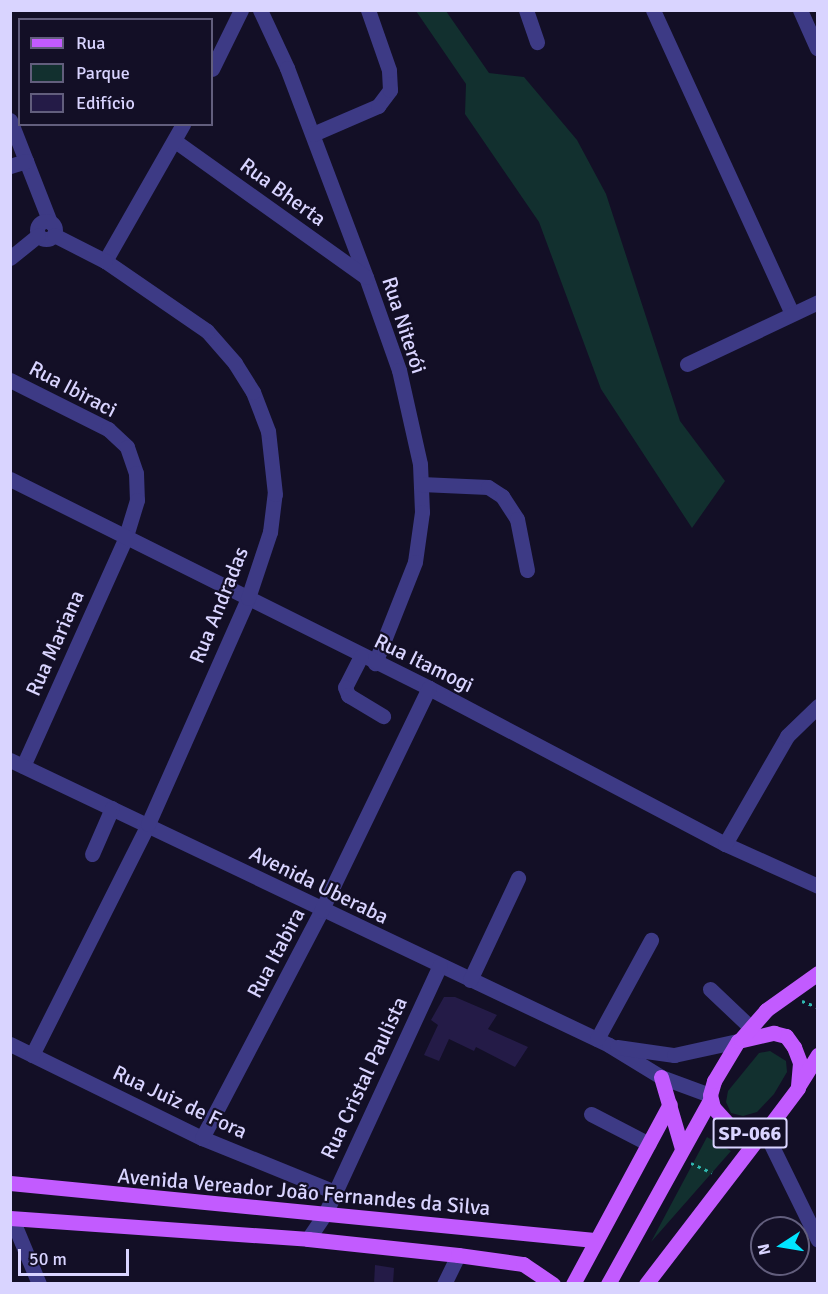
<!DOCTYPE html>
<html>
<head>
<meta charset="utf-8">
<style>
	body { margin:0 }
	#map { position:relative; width:828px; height:1294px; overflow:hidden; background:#130f26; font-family:Signika,sans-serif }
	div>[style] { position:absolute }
	.green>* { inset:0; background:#12302f }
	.building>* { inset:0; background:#241b47 }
	.path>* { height:3px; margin-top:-1.5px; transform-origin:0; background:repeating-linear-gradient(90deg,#2fb8b0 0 3px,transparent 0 7.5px) }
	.minor>* { height:15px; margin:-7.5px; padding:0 7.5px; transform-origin:7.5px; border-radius:7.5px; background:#3d3a85 }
	.minor>.ring { margin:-7.5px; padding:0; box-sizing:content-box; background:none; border:15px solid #3d3a85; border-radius:50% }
	.major>* { height:15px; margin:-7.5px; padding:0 7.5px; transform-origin:7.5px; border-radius:7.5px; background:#c25bff }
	span { translate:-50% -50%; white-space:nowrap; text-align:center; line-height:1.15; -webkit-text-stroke:4.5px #130f26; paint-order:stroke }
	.shield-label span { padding:2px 4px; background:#130f26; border:2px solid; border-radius:4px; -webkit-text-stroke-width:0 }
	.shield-label { font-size:20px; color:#d9d4ff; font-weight:700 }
	.street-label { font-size:21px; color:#d9d4ff }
	.frame { position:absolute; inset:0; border:12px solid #d9d4ff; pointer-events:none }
	.legend { position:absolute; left:18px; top:18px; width:195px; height:108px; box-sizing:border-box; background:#130f26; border:2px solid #625e7d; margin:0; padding:8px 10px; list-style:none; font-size:18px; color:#d9d4ff }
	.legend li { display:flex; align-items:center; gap:12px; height:30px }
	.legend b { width:30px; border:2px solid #625e7d }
	.north { position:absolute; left:750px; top:1216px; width:60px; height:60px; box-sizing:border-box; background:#130f26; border:2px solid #625e7d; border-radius:50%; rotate:258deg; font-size:16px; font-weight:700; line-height:24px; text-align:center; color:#d9d4ff }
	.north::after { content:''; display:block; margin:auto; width:21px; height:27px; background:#00e5ff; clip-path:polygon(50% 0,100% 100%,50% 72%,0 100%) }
	.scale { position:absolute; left:18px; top:1249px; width:111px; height:27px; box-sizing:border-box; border:3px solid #d9d4ff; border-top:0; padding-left:8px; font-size:18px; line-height:21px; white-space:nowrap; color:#d9d4ff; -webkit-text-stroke:4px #130f26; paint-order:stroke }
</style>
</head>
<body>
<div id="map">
	<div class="green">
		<i style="clip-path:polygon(416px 11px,446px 11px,489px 73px,524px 77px,577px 140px,606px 194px,680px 421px,725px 481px,692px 528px,601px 389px,539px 222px,465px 114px,466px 84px)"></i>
		<i style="clip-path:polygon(770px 1051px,786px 1061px,787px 1072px,774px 1094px,757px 1112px,743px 1116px,731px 1113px,726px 1102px,728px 1091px,759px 1053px)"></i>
		<i style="clip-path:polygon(707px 1137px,731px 1151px,651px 1242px)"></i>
	</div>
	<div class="building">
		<i style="clip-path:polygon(444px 997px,455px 997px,497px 1015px,488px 1029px,528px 1047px,515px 1067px,476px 1047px,474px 1051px,449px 1039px,439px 1061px,424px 1055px,438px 1025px,431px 1020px)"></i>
		<i style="clip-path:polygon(375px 1265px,394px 1268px,393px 1284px,374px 1284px)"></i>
	</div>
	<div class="path">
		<i style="left:802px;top:1001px;width:17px;rotate:21deg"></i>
		<i style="left:691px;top:1163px;width:23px;rotate:25deg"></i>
	</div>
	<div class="minor">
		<i style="left:260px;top:10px;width:64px;rotate:65deg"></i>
		<i style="left:287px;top:68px;width:223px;rotate:69.3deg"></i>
		<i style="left:366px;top:277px;width:99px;rotate:70.5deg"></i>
		<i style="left:399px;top:370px;width:96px;rotate:77.4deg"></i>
		<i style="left:420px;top:464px;width:48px;rotate:87.6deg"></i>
		<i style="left:422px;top:512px;width:50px;rotate:98deg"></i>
		<i style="left:415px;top:562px;width:109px;rotate:111.6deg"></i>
		<i style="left:526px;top:10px;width:34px;rotate:71deg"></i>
		<i style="left:653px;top:10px;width:333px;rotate:65.4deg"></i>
		<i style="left:800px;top:10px;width:42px;rotate:65.9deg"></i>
		<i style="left:212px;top:69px;width:66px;rotate:-63.8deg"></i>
		<i style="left:10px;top:120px;width:110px;rotate:68.6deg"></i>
		<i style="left:313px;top:134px;width:71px;rotate:-23.3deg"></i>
		<i style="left:378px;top:106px;width:20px;rotate:-53deg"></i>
		<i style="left:390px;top:90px;width:20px;rotate:-93deg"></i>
		<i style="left:389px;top:70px;width:64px;rotate:-109.3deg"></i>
		<i style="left:175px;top:141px;width:234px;rotate:35.5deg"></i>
		<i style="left:10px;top:166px;width:17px;rotate:-17deg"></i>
		<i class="ring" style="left:37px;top:221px;width:3px;height:3px"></i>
		<i style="left:10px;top:258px;width:36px;rotate:-39deg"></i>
		<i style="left:105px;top:261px;width:158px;rotate:-60.3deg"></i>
		<i style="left:687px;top:364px;width:145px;rotate:-25.3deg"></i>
		<i style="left:10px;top:380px;width:110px;rotate:26.6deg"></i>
		<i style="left:108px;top:429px;width:26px;rotate:43deg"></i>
		<i style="left:127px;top:447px;width:28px;rotate:71deg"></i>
		<i style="left:136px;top:473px;width:27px;rotate:88deg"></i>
		<i style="left:137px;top:500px;width:39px;rotate:107deg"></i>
		<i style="left:126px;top:537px;width:251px;rotate:114.2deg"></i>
		<i style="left:10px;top:479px;width:468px;rotate:26.5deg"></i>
		<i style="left:429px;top:688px;width:335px;rotate:27.8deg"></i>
		<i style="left:725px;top:844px;width:102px;rotate:24.3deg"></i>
		<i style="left:421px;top:484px;width:67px;rotate:2.6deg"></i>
		<i style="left:488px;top:487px;width:17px;rotate:33deg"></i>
		<i style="left:502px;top:496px;width:27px;rotate:57deg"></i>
		<i style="left:517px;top:519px;width:52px;rotate:78.9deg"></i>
		<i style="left:361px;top:656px;width:35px;rotate:117deg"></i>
		<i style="left:345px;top:687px;width:9px;rotate:69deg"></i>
		<i style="left:348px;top:695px;width:41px;rotate:31deg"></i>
		<i style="left:10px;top:760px;width:663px;rotate:25.44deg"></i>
		<i style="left:609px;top:1045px;width:61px;rotate:31.6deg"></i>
		<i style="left:661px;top:1077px;width:52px;rotate:20.2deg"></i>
		<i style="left:725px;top:844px;width:125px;rotate:-60.1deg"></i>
		<i style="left:787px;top:736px;width:43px;rotate:-44.1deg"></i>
		<i style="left:92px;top:854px;width:50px;rotate:-66.5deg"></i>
		<i style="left:470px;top:980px;width:113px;rotate:-64.8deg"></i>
		<i style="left:710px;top:989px;width:55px;rotate:43.5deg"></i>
		<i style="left:597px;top:1039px;width:113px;rotate:-61.4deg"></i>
		<i style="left:10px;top:1044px;width:214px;rotate:26.1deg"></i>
		<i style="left:202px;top:1138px;width:144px;rotate:22.1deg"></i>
		<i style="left:617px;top:1047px;width:58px;rotate:8deg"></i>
		<i style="left:674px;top:1055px;width:66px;rotate:-12.3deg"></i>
		<i style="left:32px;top:1055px;width:258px;rotate:-63.3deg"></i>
		<i style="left:148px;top:824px;width:247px;rotate:-66.1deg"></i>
		<i style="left:248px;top:598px;width:70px;rotate:-71.6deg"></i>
		<i style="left:270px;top:532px;width:38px;rotate:-83deg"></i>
		<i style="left:275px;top:494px;width:63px;rotate:-96.3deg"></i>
		<i style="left:268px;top:431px;width:42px;rotate:-111deg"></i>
		<i style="left:253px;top:392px;width:34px;rotate:-122deg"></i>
		<i style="left:235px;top:363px;width:43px;rotate:-131.2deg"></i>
		<i style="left:207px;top:331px;width:124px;rotate:-145.5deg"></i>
		<i style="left:105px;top:261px;width:57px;rotate:-153deg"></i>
		<i style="left:591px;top:1114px;width:65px;rotate:27.3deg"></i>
		<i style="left:765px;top:1132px;width:120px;rotate:63.9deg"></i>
		<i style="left:202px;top:1138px;width:256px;rotate:-62.3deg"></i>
		<i style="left:321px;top:911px;width:248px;rotate:-64.2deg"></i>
		<i style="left:12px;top:1219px;width:70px;rotate:67.4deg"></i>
		<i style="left:308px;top:1239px;width:30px;rotate:-56deg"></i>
		<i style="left:325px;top:1214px;width:274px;rotate:-65.2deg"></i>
		<i style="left:444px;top:1284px;width:32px;rotate:-64deg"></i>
	</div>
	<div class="major">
		<i style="left:774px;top:1033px;width:12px;rotate:14deg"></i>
		<i style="left:786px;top:1036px;width:14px;rotate:54deg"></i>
		<i style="left:794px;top:1047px;width:17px;rotate:69deg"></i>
		<i style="left:800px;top:1063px;width:25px;rotate:95deg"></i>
		<i style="left:798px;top:1088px;width:55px;rotate:126.9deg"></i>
		<i style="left:765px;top:1132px;width:23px;rotate:-178deg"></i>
		<i style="left:742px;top:1131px;width:13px;rotate:-157deg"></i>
		<i style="left:730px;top:1126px;width:25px;rotate:-132deg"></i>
		<i style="left:713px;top:1107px;width:12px;rotate:-104deg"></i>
		<i style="left:710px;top:1095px;width:15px;rotate:-74deg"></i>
		<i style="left:714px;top:1081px;width:47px;rotate:-59deg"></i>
		<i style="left:738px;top:1041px;width:37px;rotate:-13deg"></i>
		<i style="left:741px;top:1039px;width:38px;rotate:-49deg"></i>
		<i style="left:766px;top:1010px;width:64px;rotate:-35.4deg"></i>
		<i style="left:661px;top:1077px;width:75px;rotate:73.7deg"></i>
		<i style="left:799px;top:1085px;width:36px;rotate:-58deg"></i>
		<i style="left:10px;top:1183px;width:587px;rotate:5.57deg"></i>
		<i style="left:10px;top:1218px;width:299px;rotate:4deg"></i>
		<i style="left:308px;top:1239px;width:151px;rotate:6.1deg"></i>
		<i style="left:458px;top:1255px;width:66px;rotate:7.9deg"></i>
		<i style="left:523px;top:1264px;width:36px;rotate:34deg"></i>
		<i style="left:573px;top:1284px;width:204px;rotate:-61.7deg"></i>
		<i style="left:608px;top:1284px;width:210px;rotate:-61deg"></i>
		<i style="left:646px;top:1284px;width:189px;rotate:-52.5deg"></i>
	</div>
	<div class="shield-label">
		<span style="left:750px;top:1133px">SP-066</span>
	</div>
	<div class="street-label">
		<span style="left:283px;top:192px;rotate:36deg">Rua Bherta</span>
		<span style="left:404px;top:325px;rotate:72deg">Rua Niterói</span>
		<span style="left:73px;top:389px;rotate:28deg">Rua Ibiraci</span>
		<span style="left:219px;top:605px;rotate:-68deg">Rua Andradas</span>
		<span style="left:55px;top:643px;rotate:-66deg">Rua Mariana</span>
		<span style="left:424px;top:663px;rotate:26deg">Rua Itamogi</span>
		<span style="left:319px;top:885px;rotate:26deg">Avenida Uberaba</span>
		<span style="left:276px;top:953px;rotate:-62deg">Rua Itabira</span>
		<span style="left:364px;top:1078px;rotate:-65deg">Rua Cristal Paulista</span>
		<span style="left:180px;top:1102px;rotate:25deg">Rua Juiz de Fora</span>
		<span style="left:304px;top:1192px;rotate:5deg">Avenida Vereador João Fernandes da Silva</span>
	</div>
	<div class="frame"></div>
	<ul class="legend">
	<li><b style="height:8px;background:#c25bff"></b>Rua</li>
	<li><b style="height:16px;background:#12302f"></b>Parque</li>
	<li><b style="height:16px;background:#241b47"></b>Edifício</li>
	</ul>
	<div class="north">N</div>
	<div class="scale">50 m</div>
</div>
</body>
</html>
